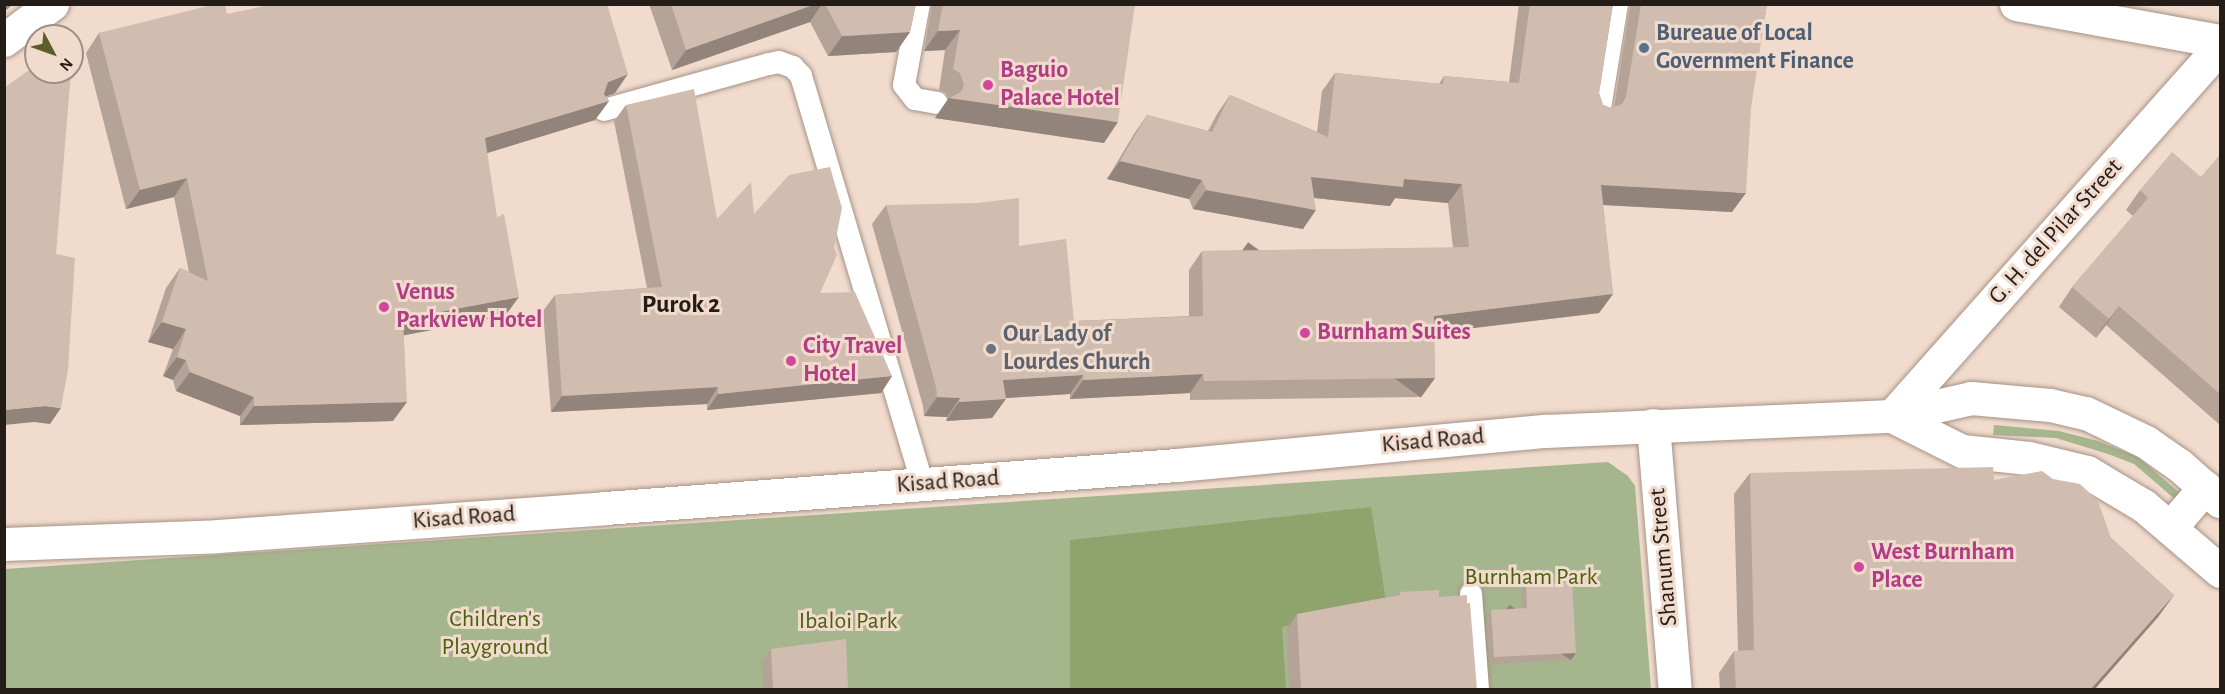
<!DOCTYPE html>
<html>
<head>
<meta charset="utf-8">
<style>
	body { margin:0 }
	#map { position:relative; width:2225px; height:694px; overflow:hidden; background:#f0dbcd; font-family:"Alegreya Sans",sans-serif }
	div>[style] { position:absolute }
	.green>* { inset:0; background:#a5b58e }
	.forest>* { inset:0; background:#8fa46d }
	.roads { filter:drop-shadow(0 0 2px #a69285) drop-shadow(0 0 2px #a69285) }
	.lane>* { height:22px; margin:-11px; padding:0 11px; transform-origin:11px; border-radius:11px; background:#fff }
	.secondary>* { height:33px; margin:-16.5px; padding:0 16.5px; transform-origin:16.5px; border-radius:16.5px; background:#fff }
	.wall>* { inset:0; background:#b4a396 }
	.shaded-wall>* { inset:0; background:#92847a; transform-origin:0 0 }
	.building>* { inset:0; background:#d1bdaf }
	.dots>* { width:16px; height:16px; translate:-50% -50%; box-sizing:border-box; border:3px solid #f0dbcd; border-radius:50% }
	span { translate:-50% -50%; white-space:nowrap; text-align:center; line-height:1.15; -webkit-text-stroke:6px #f0dbcd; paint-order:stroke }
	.service-label { font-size:24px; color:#4e5e75; font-weight:700 }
	.left { translate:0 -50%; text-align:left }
	.hotel-label { font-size:24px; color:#b23c85; font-weight:700 }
	.street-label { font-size:24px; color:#241c17 }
	.worship-label { font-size:24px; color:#5b616d; font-weight:700 }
	.park-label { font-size:24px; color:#48610b }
	.neighbourhood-label { font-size:26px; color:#241c17; font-weight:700 }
	.frame { position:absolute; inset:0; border:6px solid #241c17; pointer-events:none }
	.north { position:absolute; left:24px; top:24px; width:60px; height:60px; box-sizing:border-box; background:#f0dbcd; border:2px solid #9e8f84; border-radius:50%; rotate:131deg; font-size:16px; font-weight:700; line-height:24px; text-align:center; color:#241c17 }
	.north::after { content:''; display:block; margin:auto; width:21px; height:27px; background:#5d5d29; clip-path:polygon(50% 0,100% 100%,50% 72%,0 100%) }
</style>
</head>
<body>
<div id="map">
	<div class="green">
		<i style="clip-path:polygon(1994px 425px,2059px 431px,2098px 441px,2138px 457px,2181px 494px,2176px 500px,2134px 464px,2108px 454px,2056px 438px,1993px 435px)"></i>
		<i style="clip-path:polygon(1608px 462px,1628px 476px,1635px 486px,1651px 689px,5px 690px,5px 569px)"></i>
	</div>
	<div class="forest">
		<i style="clip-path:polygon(1371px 507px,1387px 607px,1282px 627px,1286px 689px,1070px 690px,1070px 540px)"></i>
	</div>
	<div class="roads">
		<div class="lane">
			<i style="left:919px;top:4px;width:82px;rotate:100.5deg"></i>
			<i style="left:904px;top:85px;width:18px;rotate:52deg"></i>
			<i style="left:915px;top:99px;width:22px;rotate:10deg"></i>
			<i style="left:604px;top:110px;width:171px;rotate:-15.6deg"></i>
			<i style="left:769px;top:64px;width:10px;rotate:-11deg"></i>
			<i style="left:779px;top:62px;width:15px;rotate:20deg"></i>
			<i style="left:793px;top:67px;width:12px;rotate:48deg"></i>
			<i style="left:801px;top:76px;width:425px;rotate:73.4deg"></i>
			<i style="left:1599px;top:114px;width:111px;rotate:-80.7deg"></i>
			<i style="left:1471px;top:594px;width:96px;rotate:85.8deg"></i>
		</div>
		<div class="secondary">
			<i style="left:2016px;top:4px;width:207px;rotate:10.3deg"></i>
			<i style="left:4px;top:40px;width:60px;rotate:-36.9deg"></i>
			<i style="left:1892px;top:416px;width:494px;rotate:-48.4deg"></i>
			<i style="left:1892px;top:416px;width:78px;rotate:26.6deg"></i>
			<i style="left:1962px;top:451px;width:67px;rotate:6deg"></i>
			<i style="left:2029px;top:458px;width:60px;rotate:13.6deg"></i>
			<i style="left:2087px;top:472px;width:66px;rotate:30.8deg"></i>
			<i style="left:2144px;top:506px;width:100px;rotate:40.5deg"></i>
			<i style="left:1653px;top:425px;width:266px;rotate:85.3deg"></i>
			<i style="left:2170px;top:528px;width:54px;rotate:-49.5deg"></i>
			<i style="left:4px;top:544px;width:214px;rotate:-2.1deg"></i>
			<i style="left:218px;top:536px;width:388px;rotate:-4.1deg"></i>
			<i style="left:605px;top:508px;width:574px;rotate:-4.3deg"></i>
			<i style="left:1177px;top:465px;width:370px;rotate:-5.3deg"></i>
			<i style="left:1545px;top:431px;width:347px;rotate:-2.5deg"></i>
			<i style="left:1892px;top:416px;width:81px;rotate:-12.8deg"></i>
			<i style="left:1971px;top:398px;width:79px;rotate:5.1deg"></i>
			<i style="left:2050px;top:405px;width:37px;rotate:13deg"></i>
			<i style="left:2086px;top:413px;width:67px;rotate:25.8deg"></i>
			<i style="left:2146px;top:442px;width:39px;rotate:35deg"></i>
			<i style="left:2178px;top:464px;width:56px;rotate:41.4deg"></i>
		</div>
	</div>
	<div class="wall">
		<i style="clip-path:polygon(649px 4px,916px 4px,910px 32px,896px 52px,828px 56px,810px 22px,672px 70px)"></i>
		<i style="clip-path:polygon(932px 4px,1135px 4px,1104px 143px,935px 118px,948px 99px,946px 93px,939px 90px,945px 50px,924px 51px)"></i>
		<i style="clip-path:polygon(1519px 4px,1613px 4px,1599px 93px,1603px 105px,1611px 108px,1614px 107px,1630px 6px,1630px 4px,1767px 4px,1732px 212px,1603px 205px,1613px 294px,1599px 313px,1434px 333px,1435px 378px,1421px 397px,1190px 400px,1190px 393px,1070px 399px,1070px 394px,1006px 398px,992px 418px,946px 421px,947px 417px,924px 416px,923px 406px,872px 224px,886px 205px,1019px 246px,1074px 321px,1189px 316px,1189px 270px,1202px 251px,1453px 248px,1448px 203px,1395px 198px,1390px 206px,1314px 198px,1303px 229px,1193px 209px,1189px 199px,1107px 179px,1134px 134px,1147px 115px,1208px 131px,1217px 114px,1230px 95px,1317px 132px,1322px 91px,1335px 73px,1439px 84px,1444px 76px,1509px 82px)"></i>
		<i style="clip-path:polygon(227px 14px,615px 93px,606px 96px,609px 101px,595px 120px,487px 153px,505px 316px,404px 335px,393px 421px,240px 425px,240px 416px,176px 391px,173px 380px,163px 376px,173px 349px,148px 342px,166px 288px,180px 268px,189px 272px,174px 197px,126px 209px,86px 53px,99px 33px)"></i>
		<i style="clip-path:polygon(626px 105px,717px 219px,754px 214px,820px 293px,892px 376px,881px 393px,707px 410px,707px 404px,551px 412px,543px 311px,555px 295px,647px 288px,614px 121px)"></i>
		<i style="clip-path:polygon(2220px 155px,2220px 425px,2106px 325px,2096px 338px,2059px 307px,2072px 287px,2133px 216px,2126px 210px,2140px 190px,2201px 177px)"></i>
		<i style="clip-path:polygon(1750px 473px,1994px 480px,2111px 538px,2174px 595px,2158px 617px,2094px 690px,1720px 690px,1719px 673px,1734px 651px,1738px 651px,1734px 494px)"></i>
		<i style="clip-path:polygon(1526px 585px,1576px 653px,1571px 660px,1490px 664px,1486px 617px,1491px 610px,1522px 609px,1521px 592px)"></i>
		<i style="clip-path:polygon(1400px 592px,1439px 597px,1477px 690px,1289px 690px,1287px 629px,1297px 614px,1398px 595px)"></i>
		<i style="clip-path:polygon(771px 649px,848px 690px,764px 690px,762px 661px)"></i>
	</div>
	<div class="shaded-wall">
		<i style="clip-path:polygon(4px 4px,13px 4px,4px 12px)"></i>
		<i style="clip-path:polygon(816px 4px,822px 4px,810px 22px,672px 70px,686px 50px)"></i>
		<i style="clip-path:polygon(960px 30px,945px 50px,924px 51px,938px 31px)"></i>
		<i style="clip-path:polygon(910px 32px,896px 52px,828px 56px,842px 36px)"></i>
		<i style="clip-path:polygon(628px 74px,615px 93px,594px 101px,608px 82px)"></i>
		<i style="clip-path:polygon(949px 98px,1118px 122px,1104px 143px,935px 118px)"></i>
		<i style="clip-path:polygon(609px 101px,595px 120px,471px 158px,485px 138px)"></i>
		<i style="clip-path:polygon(1120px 161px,1202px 180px,1189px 199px,1107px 179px)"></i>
		<i style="clip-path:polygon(1311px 177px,1404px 179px,1462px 184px,1448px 203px,1395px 198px,1390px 206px,1297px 196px)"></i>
		<i style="clip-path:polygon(187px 178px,174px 197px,126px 209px,140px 190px)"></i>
		<i style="clip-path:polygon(1601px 185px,1746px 193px,1732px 212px,1587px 204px)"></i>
		<i style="clip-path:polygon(1206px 190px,1316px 210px,1303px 229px,1193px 209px)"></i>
		<i style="clip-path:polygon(1613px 294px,1599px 313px,1421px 334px,1434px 316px)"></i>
		<i style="clip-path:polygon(519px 297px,505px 316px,390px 338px,403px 319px)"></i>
		<i style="clip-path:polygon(2119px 306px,2106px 325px,2096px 338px,2109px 319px)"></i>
		<i style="clip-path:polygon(162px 322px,186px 329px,173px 349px,148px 342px)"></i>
		<i style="clip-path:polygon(177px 357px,186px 360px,173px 380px,163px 376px)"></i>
		<i style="clip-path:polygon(190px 372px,254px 397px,240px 416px,176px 391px)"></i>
		<i style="clip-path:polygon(1203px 374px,1190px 393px,1070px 399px,1083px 380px)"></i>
		<i style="clip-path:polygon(1083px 375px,1070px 394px,990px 399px,1003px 380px)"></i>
		<i style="clip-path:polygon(892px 376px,881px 393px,707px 410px,718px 394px)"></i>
		<i style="left:1435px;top:378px;width:24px;height:231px;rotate:126deg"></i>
		<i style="clip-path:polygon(718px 387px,707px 404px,551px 412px,562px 396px)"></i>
		<i style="clip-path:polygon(937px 397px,960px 398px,947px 417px,924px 416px)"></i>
		<i style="clip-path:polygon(1006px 399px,992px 418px,946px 421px,959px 402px)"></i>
		<i style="clip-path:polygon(407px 402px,393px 421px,240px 425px,254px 406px)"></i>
		<i style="clip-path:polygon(45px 406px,61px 408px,50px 424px,34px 422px,4px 425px,4px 410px)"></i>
		<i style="clip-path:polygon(2174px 595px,2158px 617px,2094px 690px,2090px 690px)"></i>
		<i style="left:1576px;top:653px;width:9px;height:82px;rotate:126deg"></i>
	</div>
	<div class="building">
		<i style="clip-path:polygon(216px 4px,225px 4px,227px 14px,274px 4px,607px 4px,628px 74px,608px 82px,604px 94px,609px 101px,485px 138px,497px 217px,504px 214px,519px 297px,403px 319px,407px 402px,254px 406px,254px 397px,190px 372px,186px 360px,177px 357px,186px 329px,162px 322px,180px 268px,208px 281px,187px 178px,140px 190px,99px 33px)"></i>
		<i style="clip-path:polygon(671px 4px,816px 4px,686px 50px)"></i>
		<i style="clip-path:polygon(825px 4px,916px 4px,910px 32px,842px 36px)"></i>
		<i style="clip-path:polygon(943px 4px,1135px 4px,1118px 122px,949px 98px,961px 92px,964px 85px,960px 73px,953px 69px,960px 30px,938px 31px)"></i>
		<i style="clip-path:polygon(1530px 4px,1613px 4px,1599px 93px,1603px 105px,1611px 108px,1622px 104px,1626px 97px,1641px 4px,1767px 4px,1751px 108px,1746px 193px,1601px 185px,1613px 294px,1434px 316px,1435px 378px,1204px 381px,1203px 374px,1083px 380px,1083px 375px,1003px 380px,1006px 399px,959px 402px,960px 398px,937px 397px,936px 387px,886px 205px,977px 203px,1019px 198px,1019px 246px,1066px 239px,1074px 321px,1203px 316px,1202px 251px,1469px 247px,1462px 184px,1404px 179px,1403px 187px,1311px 177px,1316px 210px,1206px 190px,1202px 180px,1120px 161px,1147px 115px,1212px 132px,1230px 95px,1328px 137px,1335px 73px,1443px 84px,1444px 76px,1519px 83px)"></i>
		<i style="clip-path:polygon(74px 38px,72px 61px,72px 39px)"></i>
		<i style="clip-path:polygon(36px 65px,36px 72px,71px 72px,56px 254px,75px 258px,68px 369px,61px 408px,45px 406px,4px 410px,4px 218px,5px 219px,4px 214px,4px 88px)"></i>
		<i style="clip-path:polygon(694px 89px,717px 219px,751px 182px,754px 214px,789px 175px,830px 167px,842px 208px,834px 248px,837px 255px,820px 293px,855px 292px,892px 376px,718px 394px,718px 387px,562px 396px,555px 295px,662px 287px,626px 105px)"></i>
		<i style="clip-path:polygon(2172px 152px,2201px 177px,2220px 155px,2220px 394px,2119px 306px,2109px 319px,2072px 287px,2148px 198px,2140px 190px)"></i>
		<i style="clip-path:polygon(1993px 467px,1994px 480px,2042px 471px,2053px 479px,2080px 484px,2098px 501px,2111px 538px,2174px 595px,2090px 690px,1736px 690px,1734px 651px,1754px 650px,1750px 473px)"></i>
		<i style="clip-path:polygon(1572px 582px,1576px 653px,1494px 657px,1491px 610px,1527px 608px,1526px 585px)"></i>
		<i style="clip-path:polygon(1439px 590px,1439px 597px,1467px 595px,1467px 603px,1470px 603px,1477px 690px,1301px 690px,1297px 614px,1400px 595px,1400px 592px)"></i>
		<i style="clip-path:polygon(846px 639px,848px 690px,773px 690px,771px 649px)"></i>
	</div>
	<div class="dots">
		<i style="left:1644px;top:48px;background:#5c6f8a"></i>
		<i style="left:988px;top:85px;background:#d1479c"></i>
		<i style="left:384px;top:307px;background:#d1479c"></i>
		<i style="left:1305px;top:333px;background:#d1479c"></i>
		<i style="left:991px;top:349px;background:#6b7280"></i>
		<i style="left:791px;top:361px;background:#d1479c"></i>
		<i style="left:1859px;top:567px;background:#d1479c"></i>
	</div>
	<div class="service-label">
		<span class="left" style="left:1656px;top:48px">Bureaue of Local<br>Government Finance</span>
	</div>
	<div class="hotel-label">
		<span class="left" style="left:1000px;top:85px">Baguio<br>Palace Hotel</span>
		<span class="left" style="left:396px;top:307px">Venus<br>Parkview Hotel</span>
		<span class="left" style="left:1317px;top:333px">Burnham Suites</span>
		<span class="left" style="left:803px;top:361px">City Travel<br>Hotel</span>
		<span class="left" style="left:1871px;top:567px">West Burnham<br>Place</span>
	</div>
	<div class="street-label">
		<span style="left:2056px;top:232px;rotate:-48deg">G. H. del Pilar Street</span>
		<span style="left:1433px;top:441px;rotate:-5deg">Kisad Road</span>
		<span style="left:948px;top:482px;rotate:-4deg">Kisad Road</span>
		<span style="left:464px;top:518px;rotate:-4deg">Kisad Road</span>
		<span style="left:1664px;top:557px;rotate:-95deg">Shanum Street</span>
	</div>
	<div class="worship-label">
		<span class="left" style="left:1003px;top:349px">Our Lady of<br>Lourdes Church</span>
	</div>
	<div class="park-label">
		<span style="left:1531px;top:578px">Burnham Park</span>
		<span style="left:495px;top:634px">Children's<br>Playground</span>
		<span style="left:848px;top:622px">Ibaloi Park</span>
	</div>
	<div class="neighbourhood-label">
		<span style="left:681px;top:305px">Purok 2</span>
	</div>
	<div class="frame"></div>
	<div class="north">N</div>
</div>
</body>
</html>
